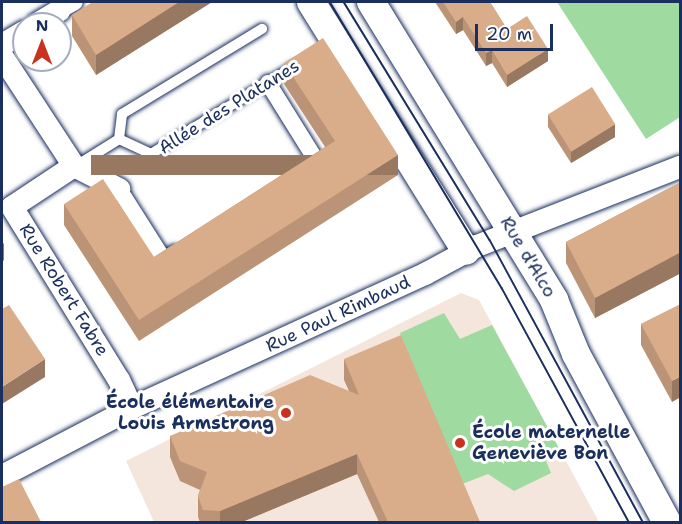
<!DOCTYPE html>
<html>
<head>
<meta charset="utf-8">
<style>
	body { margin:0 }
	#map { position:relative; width:682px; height:524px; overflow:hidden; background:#fff; font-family:"Shantell Sans",sans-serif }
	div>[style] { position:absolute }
	.built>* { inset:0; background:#f4e6dc }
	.green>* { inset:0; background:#9fdaa0 }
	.roads { filter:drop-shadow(0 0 2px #1b2f5e) drop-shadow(0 0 2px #1b2f5e) }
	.service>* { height:10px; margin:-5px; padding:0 5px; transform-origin:5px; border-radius:5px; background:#fff }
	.pedestrian>* { height:16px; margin:-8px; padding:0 8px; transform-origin:8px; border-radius:8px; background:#fff }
	.minor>* { height:22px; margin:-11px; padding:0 11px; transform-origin:11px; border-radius:11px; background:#fff }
	.tertiary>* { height:28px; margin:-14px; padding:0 14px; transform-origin:14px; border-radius:14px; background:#fff }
	.tram>* { height:1.5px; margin:-0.75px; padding:0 0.75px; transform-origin:0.75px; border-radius:0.75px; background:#1b2f5e }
	.wall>* { inset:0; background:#bb9477 }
	.shaded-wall>* { inset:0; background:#987861; transform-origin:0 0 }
	.building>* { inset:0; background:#d9ac8a; transform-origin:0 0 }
	.dots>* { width:16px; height:16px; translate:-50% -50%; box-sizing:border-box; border:3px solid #fff; border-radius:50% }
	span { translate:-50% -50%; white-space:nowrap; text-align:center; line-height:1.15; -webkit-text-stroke:6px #fff; paint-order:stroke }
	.street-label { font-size:18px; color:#1b2f5e }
	.poi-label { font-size:18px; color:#1b2f5e; font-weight:700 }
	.right { translate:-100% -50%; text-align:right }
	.left { translate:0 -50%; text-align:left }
	.frame { position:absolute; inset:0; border:3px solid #1b2f5e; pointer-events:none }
	.north { position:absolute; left:12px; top:12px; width:60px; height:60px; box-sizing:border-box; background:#fff; border:2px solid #a4acbf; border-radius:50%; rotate:0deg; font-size:16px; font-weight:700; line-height:24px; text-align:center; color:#1b2f5e }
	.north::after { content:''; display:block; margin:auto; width:21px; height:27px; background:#c8321e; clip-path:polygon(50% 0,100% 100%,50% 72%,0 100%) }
	.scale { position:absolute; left:475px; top:24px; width:78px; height:27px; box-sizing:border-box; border:3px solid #1b2f5e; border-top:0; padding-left:8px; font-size:18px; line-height:21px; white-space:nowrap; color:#1b2f5e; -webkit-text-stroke:4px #fff; paint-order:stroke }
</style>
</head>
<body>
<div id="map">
	<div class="built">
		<i style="clip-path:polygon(461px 293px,479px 300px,599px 522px,154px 522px,126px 461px)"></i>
	</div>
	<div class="green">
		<i style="clip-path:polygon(557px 2px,680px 2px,680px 117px,646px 139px)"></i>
		<i style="clip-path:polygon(444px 313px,460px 339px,492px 325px,561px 452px,546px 461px,551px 473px,514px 491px,488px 474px,462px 484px,400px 333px)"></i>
	</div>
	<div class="roads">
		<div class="service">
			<i style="left:119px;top:139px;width:25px;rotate:-83deg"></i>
			<i style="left:122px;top:114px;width:164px;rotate:-31.3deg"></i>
			<i style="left:76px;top:166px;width:51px;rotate:-32.1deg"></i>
			<i style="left:119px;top:139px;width:35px;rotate:25deg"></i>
			<i style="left:151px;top:154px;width:169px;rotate:-31.4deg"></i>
		</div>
		<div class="pedestrian">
			<i style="left:59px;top:11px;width:18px;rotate:-29deg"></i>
			<i style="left:268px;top:83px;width:91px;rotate:58.1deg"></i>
			<i style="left:316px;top:160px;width:17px;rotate:147deg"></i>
			<i style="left:119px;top:189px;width:84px;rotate:57.6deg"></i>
			<i style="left:164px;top:260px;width:13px;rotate:-32deg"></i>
		</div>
		<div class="minor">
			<i style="left:37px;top:24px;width:26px;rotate:-31deg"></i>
			<i style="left:2px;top:45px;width:26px;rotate:-31deg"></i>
			<i style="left:2px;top:56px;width:131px;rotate:56.8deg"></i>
			<i style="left:74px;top:166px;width:51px;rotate:27.1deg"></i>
			<i style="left:74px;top:166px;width:74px;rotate:146.5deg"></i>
			<i style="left:12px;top:207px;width:203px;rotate:58.3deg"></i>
			<i style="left:119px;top:380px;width:31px;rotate:65deg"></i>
			<i style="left:2px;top:476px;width:147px;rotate:-27.6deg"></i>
			<i style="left:132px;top:408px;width:322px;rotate:-24.6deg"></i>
			<i style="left:425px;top:274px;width:59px;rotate:-28.3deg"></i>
			<i style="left:477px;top:246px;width:218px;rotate:-21.3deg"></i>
		</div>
		<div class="tertiary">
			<i style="left:311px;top:2px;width:293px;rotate:58.1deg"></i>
			<i style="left:371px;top:2px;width:350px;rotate:58.4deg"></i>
			<i style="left:554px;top:300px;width:58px;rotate:67.8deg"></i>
			<i style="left:576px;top:354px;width:191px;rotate:61.6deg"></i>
		</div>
	</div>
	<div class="tram">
		<i style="left:330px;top:2px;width:334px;rotate:59deg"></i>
		<i style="left:502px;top:288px;width:266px;rotate:61.5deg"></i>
		<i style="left:344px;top:2px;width:279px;rotate:58.5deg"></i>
		<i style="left:490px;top:240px;width:321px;rotate:61.5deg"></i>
	</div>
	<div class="wall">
		<i style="clip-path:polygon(93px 2px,212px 2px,96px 75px,72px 36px,72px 15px)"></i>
		<i style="clip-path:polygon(435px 2px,490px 2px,507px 29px,548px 61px,507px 87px,492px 63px,486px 66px,463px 30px,456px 34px)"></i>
		<i style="clip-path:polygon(284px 63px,398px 175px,139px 341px,64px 225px,64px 204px,154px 257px,325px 147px,284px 84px)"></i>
		<i style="clip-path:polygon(548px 115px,615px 137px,571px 163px,548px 127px)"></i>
		<i style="clip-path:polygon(681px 182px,681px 273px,595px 318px,566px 263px,566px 242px)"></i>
		<i style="clip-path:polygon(681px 304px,672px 402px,641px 345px,641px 324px)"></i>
		<i style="clip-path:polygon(344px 359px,480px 522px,379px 522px,357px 474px,242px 522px,200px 522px,198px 517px,198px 496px,200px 490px,180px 481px,170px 457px,170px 436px,349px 391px,344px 380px)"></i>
	</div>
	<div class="shaded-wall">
		<i style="clip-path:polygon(179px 2px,212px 2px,96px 75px,96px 55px)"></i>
		<i style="clip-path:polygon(463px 17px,463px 30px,456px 34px,456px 22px)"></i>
		<i style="clip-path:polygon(548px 49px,548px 61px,507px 87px,507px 75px)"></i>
		<i style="clip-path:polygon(492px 50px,492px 63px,486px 66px,486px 53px)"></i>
		<i style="clip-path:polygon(615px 124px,615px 137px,571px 163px,571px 151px)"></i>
		<i style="left:398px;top:155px;width:20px;height:307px;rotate:90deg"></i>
		<i style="clip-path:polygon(4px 243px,4px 260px,2px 262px,2px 245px)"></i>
		<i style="clip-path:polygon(681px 252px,681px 273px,595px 318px,595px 298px)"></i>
		<i style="clip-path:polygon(45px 359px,45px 377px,2px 404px,2px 387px)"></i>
		<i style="clip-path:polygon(681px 376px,681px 397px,672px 402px,672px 381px)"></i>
		<i style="clip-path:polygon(357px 454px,357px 474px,242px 522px,220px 522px,220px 511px)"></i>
	</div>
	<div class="building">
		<i style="clip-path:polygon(93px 2px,179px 2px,96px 55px,72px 15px)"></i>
		<i style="clip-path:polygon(443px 2px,490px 2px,507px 29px,527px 16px,548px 49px,507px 75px,492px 50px,486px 53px,463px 17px,456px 22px)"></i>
		<i style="clip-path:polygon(323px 38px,398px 155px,139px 320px,64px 204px,103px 179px,154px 257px,335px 141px,284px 63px)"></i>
		<i style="left:592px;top:87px;width:44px;height:52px;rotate:58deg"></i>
		<i style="clip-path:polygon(681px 182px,681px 252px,595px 298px,566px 242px)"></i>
		<i style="clip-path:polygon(681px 304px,681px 376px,672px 381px,641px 324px)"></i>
		<i style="clip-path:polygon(9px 305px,45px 359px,2px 387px,2px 309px)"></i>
		<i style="clip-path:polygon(401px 335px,480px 522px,388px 522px,357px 454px,220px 511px,203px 510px,198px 496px,207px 472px,180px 461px,170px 436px,310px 375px,359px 395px,344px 359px)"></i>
		<i style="clip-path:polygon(19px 479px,41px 522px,2px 522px,2px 487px)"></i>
	</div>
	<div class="dots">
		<i style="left:286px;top:413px;background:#c8321e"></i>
		<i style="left:460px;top:443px;background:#c8321e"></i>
	</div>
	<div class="street-label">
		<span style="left:229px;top:107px;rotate:-32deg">Allée des Platanes</span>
		<span style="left:528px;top:257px;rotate:59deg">Rue d'Alco</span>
		<span style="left:64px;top:290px;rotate:58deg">Rue Robert Fabre</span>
		<span style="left:338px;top:314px;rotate:-25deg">Rue Paul Rimbaud</span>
	</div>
	<div class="poi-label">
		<span class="right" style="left:274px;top:413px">École élémentaire<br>Louis Armstrong</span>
		<span class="left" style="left:472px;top:443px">École maternelle<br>Geneviève Bon</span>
	</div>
	<div class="frame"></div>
	<div class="north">N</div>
	<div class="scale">20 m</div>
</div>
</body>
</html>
